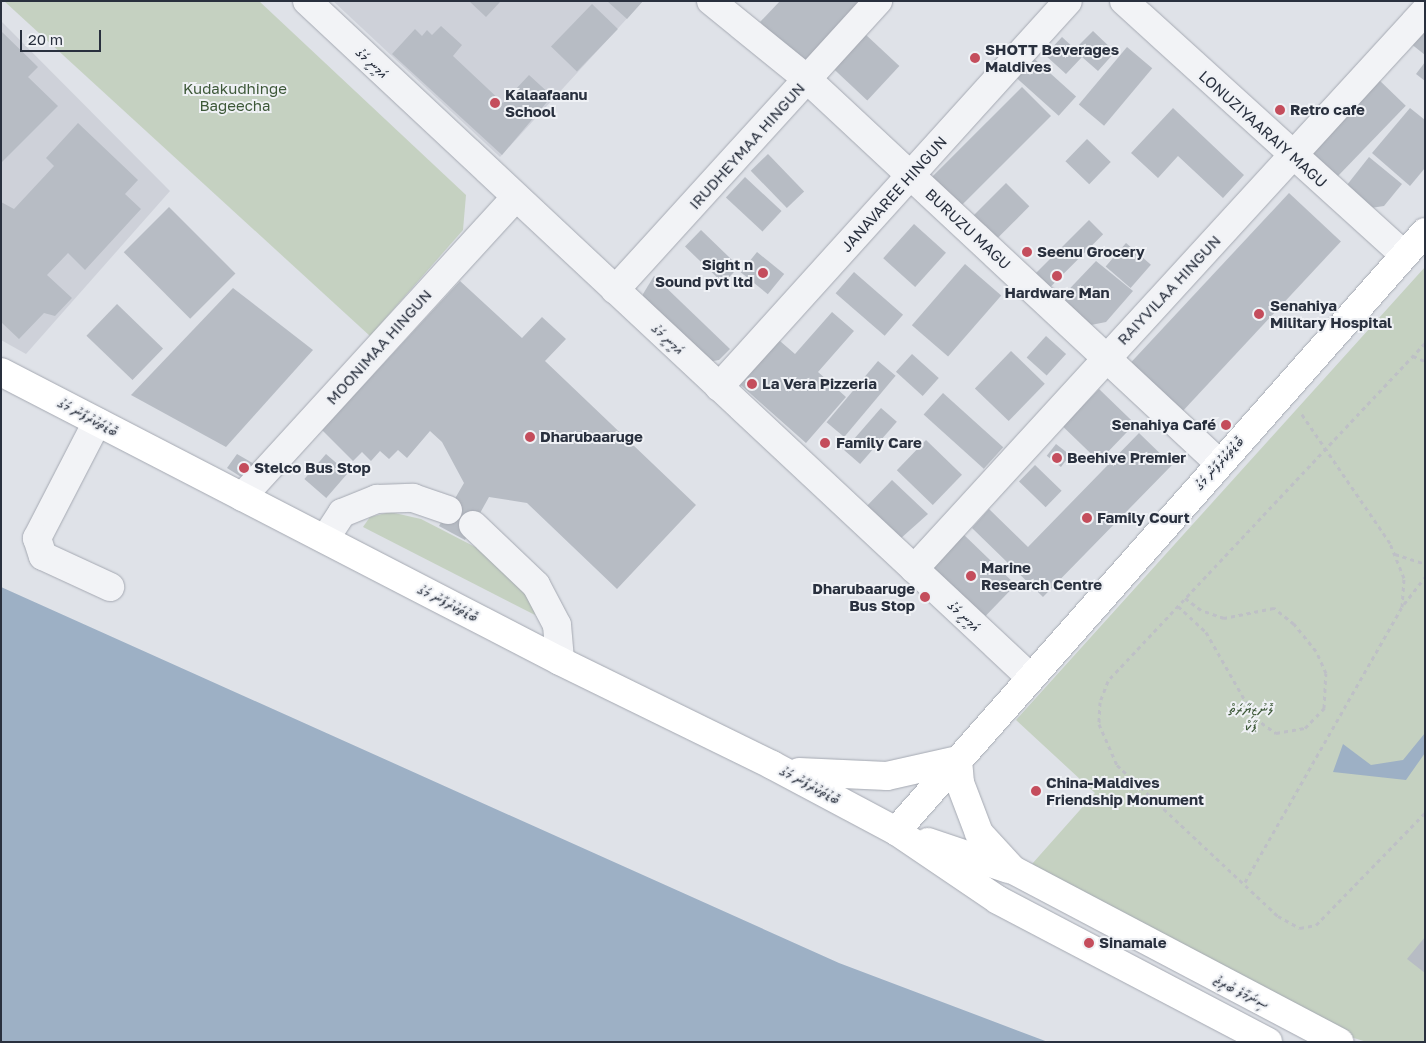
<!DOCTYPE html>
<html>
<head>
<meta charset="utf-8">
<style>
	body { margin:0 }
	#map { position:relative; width:1426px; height:1043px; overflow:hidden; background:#dfe2e8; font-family:"Golos Text","Noto Sans Thaana",sans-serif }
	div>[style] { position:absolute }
	.built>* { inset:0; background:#ced1d9 }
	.green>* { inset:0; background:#c5d1c1 }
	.water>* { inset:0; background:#9db0c5 }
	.building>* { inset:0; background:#b7bcc4; transform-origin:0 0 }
	.path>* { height:3px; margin-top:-1.5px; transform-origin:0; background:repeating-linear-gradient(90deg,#bec0c6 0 4px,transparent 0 8px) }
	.roads { filter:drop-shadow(0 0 1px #a5a9b2) drop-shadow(0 0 1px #a5a9b2) }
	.minor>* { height:28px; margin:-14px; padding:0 14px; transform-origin:14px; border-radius:14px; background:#f2f3f6 }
	.major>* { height:28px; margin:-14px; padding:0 14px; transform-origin:14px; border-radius:14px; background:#fff }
	.dots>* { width:14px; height:14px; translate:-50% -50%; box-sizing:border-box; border:2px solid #eff1f5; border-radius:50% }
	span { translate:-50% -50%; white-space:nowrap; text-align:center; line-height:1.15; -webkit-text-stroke:4px #eff1f5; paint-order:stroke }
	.poi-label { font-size:15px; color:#29303e; font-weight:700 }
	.left { translate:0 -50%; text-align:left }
	.right { translate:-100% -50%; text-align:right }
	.street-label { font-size:15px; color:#29303e }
	.park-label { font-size:15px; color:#3d5838 }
	.frame { position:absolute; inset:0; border:2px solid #29303e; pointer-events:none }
	.scale { position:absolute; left:20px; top:30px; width:81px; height:22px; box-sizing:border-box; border:2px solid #29303e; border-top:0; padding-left:6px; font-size:15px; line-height:18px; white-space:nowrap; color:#29303e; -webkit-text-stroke:4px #eff1f5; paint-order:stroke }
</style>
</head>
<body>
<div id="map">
	<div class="built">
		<i style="clip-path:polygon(333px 1px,643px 1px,500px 157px)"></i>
		<i style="clip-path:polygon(1px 21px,170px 191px,26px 354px,1px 340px)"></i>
	</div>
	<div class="green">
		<i style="clip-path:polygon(4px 1px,259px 1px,466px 195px,463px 230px,370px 336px)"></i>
		<i style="clip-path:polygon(1425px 267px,1425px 1042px,1367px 1042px,1301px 1022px,1276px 999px,1032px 864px,1095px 793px,1016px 720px)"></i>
		<i style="clip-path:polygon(390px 512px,421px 519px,481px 550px,532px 598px,535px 615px,363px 527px,370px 517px)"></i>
	</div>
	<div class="water">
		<i style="clip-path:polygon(1px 587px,839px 963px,1048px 1042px,1px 1042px)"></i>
		<i style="clip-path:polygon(1425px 733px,1425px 753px,1406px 780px,1333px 772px,1343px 744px,1371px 765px,1403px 760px)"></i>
	</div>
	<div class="building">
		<i style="clip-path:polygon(469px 1px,501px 1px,486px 17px)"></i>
		<i style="clip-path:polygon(607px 1px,643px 1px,627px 19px)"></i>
		<i style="clip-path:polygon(780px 1px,865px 1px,805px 65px,760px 22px)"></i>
		<i style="left:592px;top:4px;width:36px;height:59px;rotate:44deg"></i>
		<i style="clip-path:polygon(441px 26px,462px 45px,453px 56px,503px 103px,529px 75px,552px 96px,502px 155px,392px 54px,415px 29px,422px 36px,427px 30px,432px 35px)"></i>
		<i style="clip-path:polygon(1425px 30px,1425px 55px,1410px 43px)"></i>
		<i style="clip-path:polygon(1px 31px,38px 67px,28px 77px,58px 106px,1px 163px)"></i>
		<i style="clip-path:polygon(1093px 31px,1115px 52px,1098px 71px,1082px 57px,1066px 74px,1045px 55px,1062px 37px,1075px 49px)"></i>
		<i style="left:865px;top:34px;width:47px;height:47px;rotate:43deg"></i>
		<i style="left:1127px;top:47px;width:33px;height:75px;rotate:40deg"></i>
		<i style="left:1030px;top:55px;width:62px;height:26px;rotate:42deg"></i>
		<i style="clip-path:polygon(1425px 62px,1425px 81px,1416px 74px)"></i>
		<i style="left:1377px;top:78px;width:40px;height:99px;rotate:44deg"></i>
		<i style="left:1022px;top:87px;width:41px;height:132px;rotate:45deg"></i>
		<i style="clip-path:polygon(1173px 108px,1244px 175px,1223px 198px,1178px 156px,1158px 178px,1131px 153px)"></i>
		<i style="clip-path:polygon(1410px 108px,1425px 120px,1425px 168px,1410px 186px,1372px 153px)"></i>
		<i style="clip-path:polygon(78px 123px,138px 180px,125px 194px,141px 209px,85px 270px,68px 253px,47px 275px,72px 298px,55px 316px,44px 313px,19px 339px,1px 322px,1px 202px,14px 209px,54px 166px,46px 158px)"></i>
		<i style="left:1087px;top:139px;width:33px;height:31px;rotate:44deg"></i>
		<i style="left:768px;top:154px;width:52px;height:24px;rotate:46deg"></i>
		<i style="clip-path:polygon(1369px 157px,1402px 184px,1384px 206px,1364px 209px,1343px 190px)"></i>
		<i style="left:745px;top:177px;width:50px;height:28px;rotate:43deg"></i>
		<i style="left:1006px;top:183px;width:33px;height:52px;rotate:45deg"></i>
		<i style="left:1289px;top:193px;width:71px;height:240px;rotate:43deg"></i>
		<i style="left:169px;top:207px;width:94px;height:64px;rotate:45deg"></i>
		<i style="left:1089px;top:220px;width:20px;height:81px;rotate:45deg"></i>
		<i style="left:914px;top:224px;width:43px;height:46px;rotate:42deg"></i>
		<i style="left:701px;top:230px;width:53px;height:23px;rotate:44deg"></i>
		<i style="left:1126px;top:243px;width:33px;height:31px;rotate:41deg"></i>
		<i style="left:757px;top:252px;width:35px;height:26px;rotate:39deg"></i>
		<i style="clip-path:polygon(1096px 261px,1133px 291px,1106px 322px,1086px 326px,1056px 303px)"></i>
		<i style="left:965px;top:264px;width:48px;height:81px;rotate:41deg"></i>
		<i style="left:854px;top:272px;width:65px;height:28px;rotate:41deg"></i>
		<i style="clip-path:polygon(654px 276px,730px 349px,719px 360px,707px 362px,642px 313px,643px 294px)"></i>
		<i style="clip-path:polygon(460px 281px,522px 338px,542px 317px,566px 339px,545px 361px,696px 505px,617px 589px,527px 503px,489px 497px,465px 540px,439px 526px,464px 483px,442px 442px,430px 431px,407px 458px,398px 450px,389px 459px,380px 451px,371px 461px,362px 452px,353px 461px,322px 430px)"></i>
		<i style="clip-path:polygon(233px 288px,313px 350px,226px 447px,131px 395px)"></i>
		<i style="left:117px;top:304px;width:64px;height:44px;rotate:44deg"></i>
		<i style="clip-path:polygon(832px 312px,854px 331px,818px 372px,846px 397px,806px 443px,734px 379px,773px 335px,795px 354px)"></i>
		<i style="left:1046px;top:336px;width:27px;height:29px;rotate:42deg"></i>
		<i style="left:1011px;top:351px;width:47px;height:52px;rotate:44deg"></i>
		<i style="left:912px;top:354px;width:36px;height:24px;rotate:42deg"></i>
		<i style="left:878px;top:361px;width:23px;height:80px;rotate:40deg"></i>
		<i style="left:1099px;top:389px;width:50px;height:52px;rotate:44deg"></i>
		<i style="left:943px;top:393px;width:81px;height:29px;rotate:42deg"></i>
		<i style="left:881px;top:408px;width:21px;height:56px;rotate:41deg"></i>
		<i style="clip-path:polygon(1139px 433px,1172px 465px,1043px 597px,972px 528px,989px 509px,1028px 547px)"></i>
		<i style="left:926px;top:440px;width:50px;height:42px;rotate:44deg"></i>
		<i style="left:1056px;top:444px;width:18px;height:15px;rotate:38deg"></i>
		<i style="clip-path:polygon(237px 454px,261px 468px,249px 482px,227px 468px)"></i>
		<i style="left:326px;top:454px;width:29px;height:33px;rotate:41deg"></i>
		<i style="left:1035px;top:465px;width:37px;height:23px;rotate:44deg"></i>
		<i style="clip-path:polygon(892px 480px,928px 514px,900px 539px,862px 511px)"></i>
		<i style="left:961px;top:532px;width:76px;height:50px;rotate:44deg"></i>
		<i style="clip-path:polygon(1425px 937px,1425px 973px,1407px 959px)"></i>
	</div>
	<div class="path">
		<i style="left:1425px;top:343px;width:463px;rotate:133.2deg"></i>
		<i style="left:1108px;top:681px;width:22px;rotate:111deg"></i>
		<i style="left:1100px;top:702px;width:22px;rotate:93deg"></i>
		<i style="left:1099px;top:724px;width:45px;rotate:66.3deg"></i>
		<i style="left:1117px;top:765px;width:221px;rotate:43.2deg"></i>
		<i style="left:1278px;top:916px;width:25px;rotate:29deg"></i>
		<i style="left:1300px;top:928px;width:16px;rotate:-11deg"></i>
		<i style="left:1316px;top:925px;width:156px;rotate:-45.8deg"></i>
		<i style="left:1413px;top:356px;width:13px;rotate:23deg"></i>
		<i style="left:1395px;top:554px;width:32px;rotate:18deg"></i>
		<i style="left:1404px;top:604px;width:34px;rotate:-52deg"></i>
		<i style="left:1178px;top:606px;width:38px;rotate:43deg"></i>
		<i style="left:1206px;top:632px;width:99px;rotate:60.3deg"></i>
		<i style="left:1255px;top:718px;width:26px;rotate:36deg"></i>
		<i style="left:1276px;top:733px;width:29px;rotate:-10deg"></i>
		<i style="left:1305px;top:728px;width:28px;rotate:-46deg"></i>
		<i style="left:1324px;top:708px;width:35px;rotate:-87deg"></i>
		<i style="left:1326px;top:673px;width:24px;rotate:-114deg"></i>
		<i style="left:1316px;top:651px;width:35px;rotate:-129deg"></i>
		<i style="left:1294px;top:624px;width:26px;rotate:-141deg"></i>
		<i style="left:1274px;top:608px;width:51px;rotate:168.7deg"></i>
		<i style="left:1224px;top:618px;width:24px;rotate:-161deg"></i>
		<i style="left:1201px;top:610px;width:20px;rotate:-143deg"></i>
		<i style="left:1245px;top:882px;width:317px;rotate:-60.3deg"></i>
		<i style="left:1402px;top:607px;width:29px;rotate:-86deg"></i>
		<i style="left:1404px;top:578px;width:38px;rotate:-112deg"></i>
		<i style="left:1390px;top:543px;width:158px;rotate:-124.4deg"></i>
	</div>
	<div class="roads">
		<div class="minor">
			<i style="left:307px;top:1px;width:990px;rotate:43.08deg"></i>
			<i style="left:711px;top:1px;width:124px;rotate:39.1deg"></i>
			<i style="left:807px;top:79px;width:563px;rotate:42.99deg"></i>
			<i style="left:1124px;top:1px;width:378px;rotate:42.2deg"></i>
			<i style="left:615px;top:290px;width:391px;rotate:-47.7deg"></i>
			<i style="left:719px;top:387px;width:520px;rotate:-47.88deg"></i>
			<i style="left:97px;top:422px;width:131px;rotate:117.3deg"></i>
			<i style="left:37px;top:538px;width:19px;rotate:72deg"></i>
			<i style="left:43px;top:556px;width:74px;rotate:24.8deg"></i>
			<i style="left:242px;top:497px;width:406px;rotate:-47.6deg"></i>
			<i style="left:473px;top:525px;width:87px;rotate:43.6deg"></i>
			<i style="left:536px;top:585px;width:45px;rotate:62.3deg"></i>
			<i style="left:557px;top:625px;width:36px;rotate:85deg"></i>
			<i style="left:325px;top:539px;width:31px;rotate:-57deg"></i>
			<i style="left:342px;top:513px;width:38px;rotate:-22deg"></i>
			<i style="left:377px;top:499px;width:36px;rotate:-2deg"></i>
			<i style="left:413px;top:498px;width:37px;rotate:19deg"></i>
			<i style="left:914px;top:569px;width:757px;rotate:-47.52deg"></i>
		</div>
		<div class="major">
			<i style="left:1px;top:372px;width:629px;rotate:27.34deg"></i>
			<i style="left:560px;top:661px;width:236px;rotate:26.1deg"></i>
			<i style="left:772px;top:765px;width:140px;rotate:28deg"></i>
			<i style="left:896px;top:831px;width:123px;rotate:34.1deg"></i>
			<i style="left:998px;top:900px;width:305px;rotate:27.7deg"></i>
			<i style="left:958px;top:760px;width:23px;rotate:85deg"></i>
			<i style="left:960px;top:783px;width:53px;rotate:69.2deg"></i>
			<i style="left:979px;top:833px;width:50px;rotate:47.4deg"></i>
			<i style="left:1013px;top:870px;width:369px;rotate:27.8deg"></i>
			<i style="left:799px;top:772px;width:88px;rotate:2.6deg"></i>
			<i style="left:887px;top:776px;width:73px;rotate:-12.7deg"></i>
			<i style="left:896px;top:831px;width:799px;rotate:-48.55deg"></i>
			<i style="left:928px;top:842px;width:84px;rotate:18.6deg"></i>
		</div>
	</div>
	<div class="dots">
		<i style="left:975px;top:58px;background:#c44d5c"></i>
		<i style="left:495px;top:103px;background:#c44d5c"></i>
		<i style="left:1280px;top:110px;background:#c44d5c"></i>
		<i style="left:1027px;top:252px;background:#c44d5c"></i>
		<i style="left:763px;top:273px;background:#c44d5c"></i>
		<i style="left:1057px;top:276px;background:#c44d5c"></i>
		<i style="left:1259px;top:314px;background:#c44d5c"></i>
		<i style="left:752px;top:384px;background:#c44d5c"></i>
		<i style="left:1226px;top:425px;background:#c44d5c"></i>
		<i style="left:530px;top:437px;background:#c44d5c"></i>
		<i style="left:825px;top:443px;background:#c44d5c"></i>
		<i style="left:1057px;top:458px;background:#c44d5c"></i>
		<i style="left:244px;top:468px;background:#c44d5c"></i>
		<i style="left:1087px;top:518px;background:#c44d5c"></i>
		<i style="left:971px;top:576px;background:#c44d5c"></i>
		<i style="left:925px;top:597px;background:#c44d5c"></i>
		<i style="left:1036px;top:791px;background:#c44d5c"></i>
		<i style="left:1089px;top:943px;background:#c44d5c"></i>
	</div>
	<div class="poi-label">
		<span class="left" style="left:985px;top:58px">SHOTT Beverages<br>Maldives</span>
		<span class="left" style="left:505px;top:103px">Kalaafaanu<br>School</span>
		<span class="left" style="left:1290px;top:110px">Retro cafe</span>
		<span class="left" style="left:1037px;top:252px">Seenu Grocery</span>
		<span class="right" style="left:753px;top:273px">Sight n<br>Sound pvt ltd</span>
		<span style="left:1057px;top:293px">Hardware Man</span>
		<span class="left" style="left:1270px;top:314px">Senahiya<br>Military Hospital</span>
		<span class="left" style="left:762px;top:384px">La Vera Pizzeria</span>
		<span class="right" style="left:1216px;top:425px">Senahiya Café</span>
		<span class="left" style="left:540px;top:437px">Dharubaaruge</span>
		<span class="left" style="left:836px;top:443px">Family Care</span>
		<span class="left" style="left:1067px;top:458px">Beehive Premier</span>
		<span class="left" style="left:254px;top:468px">Stelco Bus Stop</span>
		<span class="left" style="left:1097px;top:518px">Family Court</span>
		<span class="left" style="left:981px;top:576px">Marine<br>Research Centre</span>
		<span class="right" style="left:915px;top:597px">Dharubaaruge<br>Bus Stop</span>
		<span class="left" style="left:1046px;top:791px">China-Maldives<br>Friendship Monument</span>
		<span class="left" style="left:1099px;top:943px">Sinamale</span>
	</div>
	<div class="street-label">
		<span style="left:372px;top:63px;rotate:43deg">އަމީނީ މަގު</span>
		<span style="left:1263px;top:129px;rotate:42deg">LONUZIYAARAIY MAGU</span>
		<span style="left:747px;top:146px;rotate:-48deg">IRUDHEYMAA HINGUN</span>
		<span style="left:894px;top:194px;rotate:-48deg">JANAVAREE HINGUN</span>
		<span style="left:968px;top:229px;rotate:43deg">BURUZU MAGU</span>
		<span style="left:1169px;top:290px;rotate:-47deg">RAIYVILAA HINGUN</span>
		<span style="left:668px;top:339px;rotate:43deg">އަމީނީ މަގު</span>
		<span style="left:379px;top:347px;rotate:-48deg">MOONIMAA HINGUN</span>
		<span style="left:88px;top:417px;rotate:28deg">ބޮޑުތަކުރުފާނު މަގު</span>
		<span style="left:1219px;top:463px;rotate:-48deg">ބޮޑުތަކުރުފާނު މަގު</span>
		<span style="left:448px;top:603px;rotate:27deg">ބޮޑުތަކުރުފާނު މަގު</span>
		<span style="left:964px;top:616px;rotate:43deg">އަމީނީ މަގު</span>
		<span style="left:810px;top:785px;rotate:28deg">ބޮޑުތަކުރުފާނު މަގު</span>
		<span style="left:1241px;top:992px;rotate:27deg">ސިނަމާލެ ބުރިޖު</span>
	</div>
	<div class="park-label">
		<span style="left:235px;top:97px">Kudakudhinge<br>Bageecha</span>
		<span style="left:1251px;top:717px">ލޮނުޒިޔާރަތް<br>ޕާކް</span>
	</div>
	<div class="frame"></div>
	<div class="scale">20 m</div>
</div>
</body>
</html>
